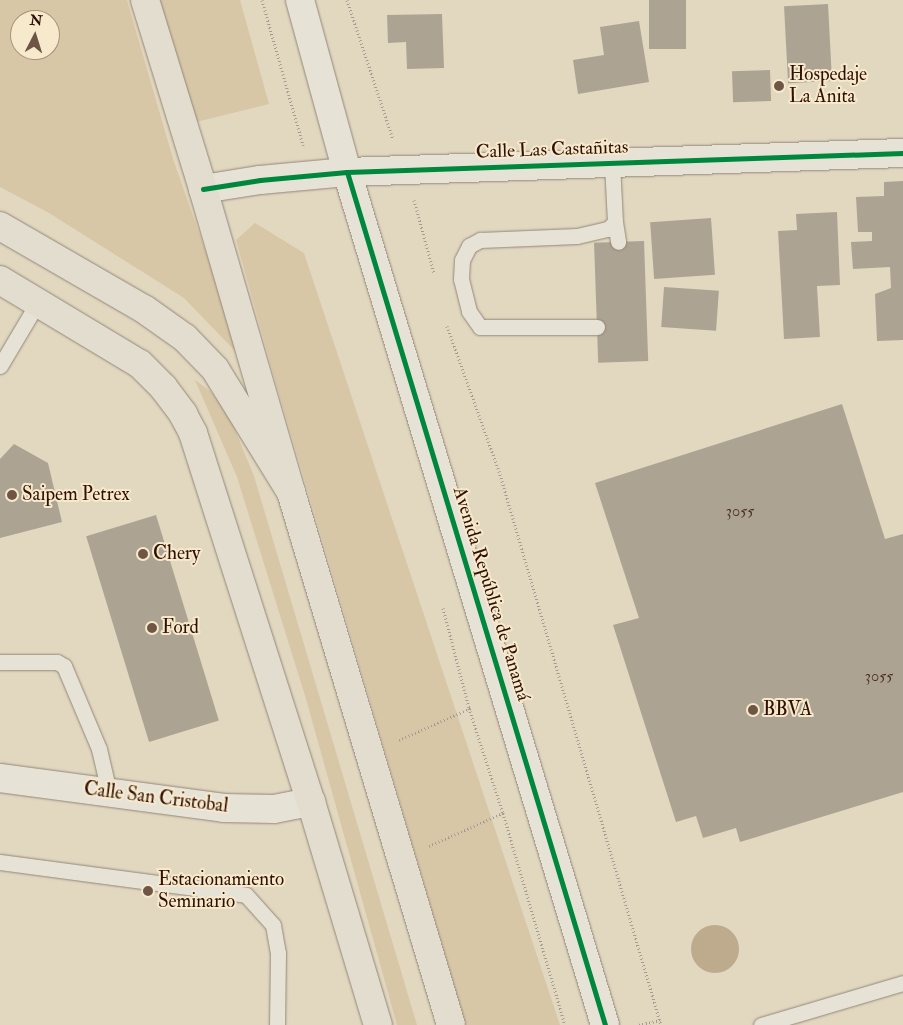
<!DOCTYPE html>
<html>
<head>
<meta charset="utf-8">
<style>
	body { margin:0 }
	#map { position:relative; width:903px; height:1025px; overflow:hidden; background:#e2d7bf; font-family:"IM FELL Double Pica",serif }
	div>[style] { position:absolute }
	.green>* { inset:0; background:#d8c7a7 }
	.water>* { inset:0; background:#beaa8c }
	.round { border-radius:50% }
	.building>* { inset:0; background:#ada393; transform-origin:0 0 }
	.path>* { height:3px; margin-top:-1.5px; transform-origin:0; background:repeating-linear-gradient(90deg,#a49c92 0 1px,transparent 0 3.5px) }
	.roads { filter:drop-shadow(0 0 1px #928779) drop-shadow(0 0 1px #928779) }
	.service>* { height:15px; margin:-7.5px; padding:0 7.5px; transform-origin:7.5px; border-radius:7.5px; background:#e7e2d6 }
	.minor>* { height:28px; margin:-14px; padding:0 14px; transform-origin:14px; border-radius:14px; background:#e7e2d6 }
	.tertiary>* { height:28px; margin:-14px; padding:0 14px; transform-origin:14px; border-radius:14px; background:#e7e2d6 }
	.primary>* { height:28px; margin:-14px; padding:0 14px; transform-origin:14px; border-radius:14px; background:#e3ddcf }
	.motorway>* { height:28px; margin:-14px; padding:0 14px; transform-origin:14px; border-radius:14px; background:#e3ddcf }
	.cycleway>* { height:5px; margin:-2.5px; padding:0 2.5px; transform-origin:2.5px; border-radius:2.5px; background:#00873e }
	.dots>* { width:14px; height:14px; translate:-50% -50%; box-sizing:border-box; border:2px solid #f6e9cc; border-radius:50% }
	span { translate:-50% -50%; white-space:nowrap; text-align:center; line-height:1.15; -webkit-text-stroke:4px #f6e9cc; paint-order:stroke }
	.number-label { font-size:16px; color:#4f3428 }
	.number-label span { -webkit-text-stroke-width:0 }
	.poi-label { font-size:19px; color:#300f04 }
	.left { translate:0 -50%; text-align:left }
	.street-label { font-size:19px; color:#300f04 }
	.north { position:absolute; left:10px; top:10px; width:50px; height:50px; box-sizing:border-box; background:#f6e9cc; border:1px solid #a7927c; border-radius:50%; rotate:5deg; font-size:14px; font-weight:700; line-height:20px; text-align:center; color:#300f04 }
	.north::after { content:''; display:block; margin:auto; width:18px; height:22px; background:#6e5545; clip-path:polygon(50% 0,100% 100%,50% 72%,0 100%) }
</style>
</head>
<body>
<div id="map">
	<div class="green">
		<i style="clip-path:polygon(evenodd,0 0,127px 0,174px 162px,217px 283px,236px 352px,184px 298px,49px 213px,0 187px,0 0,20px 20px,50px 20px,50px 50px,20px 50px,20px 20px)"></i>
		<i style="clip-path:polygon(155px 0,240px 0,269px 104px,192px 123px)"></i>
		<i style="clip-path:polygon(255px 223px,304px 253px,560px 1025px,466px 1025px,275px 380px,236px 240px)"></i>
		<i style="clip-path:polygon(195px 380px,210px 391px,228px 413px,254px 476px,417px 1025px,397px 1025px,306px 699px,237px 477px)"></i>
	</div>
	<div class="water">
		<i class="round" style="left:691px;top:925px;width:48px;height:48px"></i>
	</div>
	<div class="building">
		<i style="left:649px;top:0;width:37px;height:49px"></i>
		<i style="left:828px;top:4px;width:77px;height:44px;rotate:87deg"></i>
		<i style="clip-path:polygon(442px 14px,444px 68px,407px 69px,406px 42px,388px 43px,387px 15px)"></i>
		<i style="clip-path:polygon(639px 21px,649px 82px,578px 94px,573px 60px,604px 55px,600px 27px)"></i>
		<i style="left:770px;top:70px;width:31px;height:38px;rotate:88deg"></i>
		<i style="clip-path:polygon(903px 181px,903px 340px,877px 341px,875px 294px,891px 288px,890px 267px,853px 269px,851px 242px,872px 241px,872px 232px,858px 232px,856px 197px,884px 196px,884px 182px)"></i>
		<i style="clip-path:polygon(837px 212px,840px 285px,817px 286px,820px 337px,784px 339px,778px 231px,797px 230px,796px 214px)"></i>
		<i style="left:711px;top:218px;width:57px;height:61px;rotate:86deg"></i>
		<i style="left:644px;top:241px;width:120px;height:50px;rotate:88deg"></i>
		<i style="left:664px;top:287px;width:55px;height:40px;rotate:4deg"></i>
		<i style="clip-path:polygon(842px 404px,885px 539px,903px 534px,903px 792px,740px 842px,736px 828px,703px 838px,696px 816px,676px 822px,613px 625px,639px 618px,595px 483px)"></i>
		<i style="clip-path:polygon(14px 444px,48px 463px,62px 522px,0 538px,0 459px)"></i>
		<i style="left:156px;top:515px;width:215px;height:73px;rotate:73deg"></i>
	</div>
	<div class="path">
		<i style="left:262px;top:0;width:151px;rotate:74.2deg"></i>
		<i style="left:347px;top:0;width:146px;rotate:71.7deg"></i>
		<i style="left:414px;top:200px;width:76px;rotate:74.7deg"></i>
		<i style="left:447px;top:326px;width:154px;rotate:70.3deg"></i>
		<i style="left:499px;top:471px;width:577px;rotate:73.7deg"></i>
		<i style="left:443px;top:608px;width:103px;rotate:75.4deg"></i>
		<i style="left:469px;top:708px;width:110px;rotate:72.1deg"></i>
		<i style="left:503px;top:813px;width:221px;rotate:73.7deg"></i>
		<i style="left:399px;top:740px;width:79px;rotate:-24deg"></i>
		<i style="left:429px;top:846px;width:83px;rotate:-24.1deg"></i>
		<i style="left:639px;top:1025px;width:22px;rotate:-13deg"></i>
	</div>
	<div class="roads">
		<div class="service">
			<i style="left:612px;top:163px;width:59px;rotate:87.1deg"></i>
			<i style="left:597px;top:327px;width:117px;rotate:180deg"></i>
			<i style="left:480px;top:327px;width:19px;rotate:-125deg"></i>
			<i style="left:469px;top:311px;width:33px;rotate:-104deg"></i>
			<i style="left:461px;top:279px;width:19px;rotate:-87deg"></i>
			<i style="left:462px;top:260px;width:16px;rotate:-63deg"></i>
			<i style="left:469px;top:246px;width:13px;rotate:-29deg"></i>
			<i style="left:480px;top:240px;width:97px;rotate:-2.4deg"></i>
			<i style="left:577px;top:236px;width:32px;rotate:-13deg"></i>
			<i style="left:608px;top:229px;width:10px;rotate:-45deg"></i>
			<i style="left:615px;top:222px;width:20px;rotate:81deg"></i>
			<i style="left:0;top:366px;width:74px;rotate:-59.3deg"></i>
			<i style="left:0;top:662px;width:57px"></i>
			<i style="left:57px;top:662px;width:8px;rotate:30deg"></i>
			<i style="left:64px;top:666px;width:90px;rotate:67.1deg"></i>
			<i style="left:99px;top:749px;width:44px;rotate:76.9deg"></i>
			<i style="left:0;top:862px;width:248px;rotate:7.6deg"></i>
			<i style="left:246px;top:895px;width:40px;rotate:48deg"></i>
			<i style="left:273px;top:925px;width:28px;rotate:80deg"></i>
			<i style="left:278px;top:953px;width:72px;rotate:90.8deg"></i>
			<i style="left:761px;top:1025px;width:148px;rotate:-16.5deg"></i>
		</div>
		<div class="minor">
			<i style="left:300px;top:0;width:178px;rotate:74.7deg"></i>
			<i style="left:347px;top:172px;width:891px;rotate:73.17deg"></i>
			<i style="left:0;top:778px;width:226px;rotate:7.6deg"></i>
			<i style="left:224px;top:808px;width:50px;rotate:1.1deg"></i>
			<i style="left:274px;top:809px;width:38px;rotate:-11deg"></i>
		</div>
		<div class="tertiary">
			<i style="left:203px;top:189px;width:58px;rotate:-9deg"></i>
			<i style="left:260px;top:180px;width:87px;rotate:-5.3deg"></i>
			<i style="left:347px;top:172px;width:556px;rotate:-1.96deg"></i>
		</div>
		<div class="primary">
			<i style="left:145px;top:0;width:198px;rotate:72.9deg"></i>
			<i style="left:203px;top:189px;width:316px;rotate:73.8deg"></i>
			<i style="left:291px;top:492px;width:556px;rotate:73.29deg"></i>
			<i style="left:0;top:280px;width:163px;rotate:31deg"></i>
			<i style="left:140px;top:364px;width:33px;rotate:45deg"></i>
			<i style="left:163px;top:387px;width:34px;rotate:53deg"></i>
			<i style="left:183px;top:414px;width:21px;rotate:62deg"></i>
			<i style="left:193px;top:433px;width:387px;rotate:72.3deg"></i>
			<i style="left:311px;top:802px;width:233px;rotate:73.3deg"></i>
		</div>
		<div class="motorway">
			<i style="left:0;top:226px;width:166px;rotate:30deg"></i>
			<i style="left:144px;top:309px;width:50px;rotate:35.3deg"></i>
			<i style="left:185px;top:338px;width:43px;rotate:45.9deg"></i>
			<i style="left:215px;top:369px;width:145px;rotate:58.3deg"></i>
		</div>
	</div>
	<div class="cycleway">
		<i style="left:347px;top:172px;width:891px;rotate:73.17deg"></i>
		<i style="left:203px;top:189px;width:58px;rotate:-9deg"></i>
		<i style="left:260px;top:180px;width:87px;rotate:-5.3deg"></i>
		<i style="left:347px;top:172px;width:556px;rotate:-1.96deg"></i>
	</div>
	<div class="dots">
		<i style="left:779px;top:86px;background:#6e5545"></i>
		<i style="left:12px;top:495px;background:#6e5545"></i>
		<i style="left:143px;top:554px;background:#6e5545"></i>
		<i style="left:152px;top:628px;background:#6e5545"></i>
		<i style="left:753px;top:710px;background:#6e5545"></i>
		<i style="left:148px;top:891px;background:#6e5545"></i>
	</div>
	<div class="number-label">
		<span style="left:740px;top:511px">3055</span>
		<span style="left:879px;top:676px">3055</span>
	</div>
	<div class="poi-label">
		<span class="left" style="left:789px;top:86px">Hospedaje<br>La Anita</span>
		<span class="left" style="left:22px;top:495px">Saipem Petrex</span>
		<span class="left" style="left:153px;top:554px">Chery</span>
		<span class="left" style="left:162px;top:628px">Ford</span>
		<span class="left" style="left:763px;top:710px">BBVA</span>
		<span class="left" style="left:158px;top:891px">Estacionamiento<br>Seminario</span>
	</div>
	<div class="street-label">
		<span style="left:552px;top:150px;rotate:-2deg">Calle Las Castañitas</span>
		<span style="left:491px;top:594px;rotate:73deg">Avenida República de Panamá</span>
		<span style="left:156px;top:798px;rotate:7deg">Calle San Cristobal</span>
	</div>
	<div class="north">N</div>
</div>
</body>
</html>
